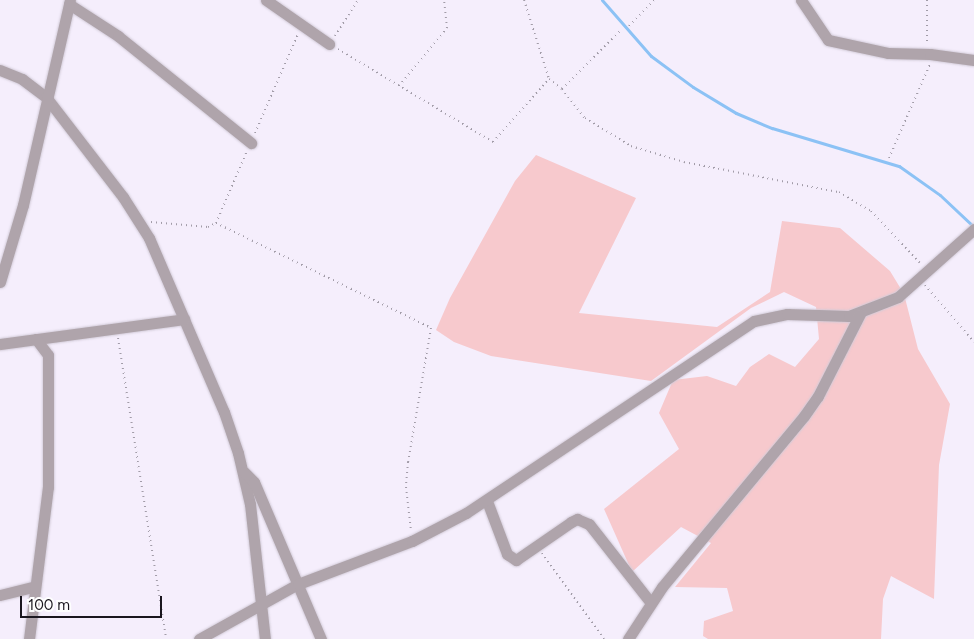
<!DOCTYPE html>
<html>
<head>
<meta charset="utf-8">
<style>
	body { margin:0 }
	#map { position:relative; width:974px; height:639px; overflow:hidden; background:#f5eefc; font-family:Figtree,sans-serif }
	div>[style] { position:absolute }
	.green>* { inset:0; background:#f7c9cd }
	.stream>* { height:3px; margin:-1.5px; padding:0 1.5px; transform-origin:1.5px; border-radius:1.5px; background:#8cc2f5 }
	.path>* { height:2px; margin-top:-1px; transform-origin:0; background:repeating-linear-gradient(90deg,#a29ca8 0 1px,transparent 0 5px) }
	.roads { filter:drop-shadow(0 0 1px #d2cbd8) drop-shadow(0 0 1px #d2cbd8) }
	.minor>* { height:11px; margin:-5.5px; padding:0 5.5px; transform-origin:5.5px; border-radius:5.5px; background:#afa4ab }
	span { translate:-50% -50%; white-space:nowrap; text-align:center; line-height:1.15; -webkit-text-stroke:4.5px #fefefe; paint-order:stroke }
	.scale { position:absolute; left:20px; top:596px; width:142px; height:22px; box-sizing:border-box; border:2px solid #1a161e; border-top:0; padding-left:6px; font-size:15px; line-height:18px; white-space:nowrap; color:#1a161e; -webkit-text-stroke:4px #fefefe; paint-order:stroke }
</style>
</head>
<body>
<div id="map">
	<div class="green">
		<i style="clip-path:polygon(536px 155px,636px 198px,579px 313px,717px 327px,770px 292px,782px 221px,840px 228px,890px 271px,904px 294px,918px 349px,950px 404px,939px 465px,934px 599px,891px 576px,883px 599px,881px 639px,708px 639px,703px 636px,704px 621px,733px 611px,727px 588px,675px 587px,711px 543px,681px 527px,632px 572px,604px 509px,679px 449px,659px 413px,673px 380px,707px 376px,736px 386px,750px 367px,769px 354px,795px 367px,819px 339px,816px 307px,784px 292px,751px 308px,651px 381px,491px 356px,454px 342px,436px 330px,450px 298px,515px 181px)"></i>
	</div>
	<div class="stream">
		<i style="left:602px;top:0;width:74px;rotate:48.8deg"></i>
		<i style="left:651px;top:56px;width:52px;rotate:36.4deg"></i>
		<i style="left:693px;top:87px;width:50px;rotate:31.2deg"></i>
		<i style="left:736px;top:113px;width:39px;rotate:23deg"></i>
		<i style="left:772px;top:128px;width:133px;rotate:16.7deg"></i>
		<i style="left:899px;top:166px;width:50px;rotate:35.3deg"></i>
		<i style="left:940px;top:195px;width:45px;rotate:43.2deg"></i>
	</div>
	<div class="path">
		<i style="left:524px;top:0;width:83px;rotate:72.4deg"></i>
		<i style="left:549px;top:79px;width:16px;rotate:38deg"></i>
		<i style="left:562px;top:89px;width:37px;rotate:52deg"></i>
		<i style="left:585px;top:118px;width:54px;rotate:31.3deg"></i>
		<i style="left:631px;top:146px;width:55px;rotate:16.8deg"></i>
		<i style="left:684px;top:162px;width:158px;rotate:11deg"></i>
		<i style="left:839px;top:192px;width:37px;rotate:31deg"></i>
		<i style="left:871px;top:211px;width:71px;rotate:46.7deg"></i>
		<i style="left:927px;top:0;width:45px;rotate:90deg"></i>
		<i style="left:629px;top:26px;width:36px;rotate:-46deg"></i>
		<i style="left:335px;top:36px;width:43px;rotate:-57.4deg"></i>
		<i style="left:338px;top:49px;width:181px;rotate:31deg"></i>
		<i style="left:493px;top:142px;width:84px;rotate:-48.4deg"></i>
		<i style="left:399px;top:86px;width:75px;rotate:-50.4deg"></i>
		<i style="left:447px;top:28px;width:28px;rotate:-96deg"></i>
		<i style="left:562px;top:89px;width:82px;rotate:-45deg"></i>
		<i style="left:255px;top:133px;width:108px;rotate:-66.5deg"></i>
		<i style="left:889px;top:158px;width:103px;rotate:-66.4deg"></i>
		<i style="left:151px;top:222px;width:57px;rotate:5deg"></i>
		<i style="left:208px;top:227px;width:9px;rotate:-27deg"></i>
		<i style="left:216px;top:223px;width:78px;rotate:-66.7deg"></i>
		<i style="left:216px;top:223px;width:239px;rotate:26deg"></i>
		<i style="left:431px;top:328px;width:136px;rotate:99.7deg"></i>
		<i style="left:408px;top:462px;width:25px;rotate:95deg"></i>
		<i style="left:406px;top:487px;width:44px;rotate:83.5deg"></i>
		<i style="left:925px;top:285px;width:75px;rotate:49.3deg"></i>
		<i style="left:118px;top:338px;width:305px;rotate:80.9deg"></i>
		<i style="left:542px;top:553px;width:106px;rotate:54.2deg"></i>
	</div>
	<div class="roads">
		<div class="minor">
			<i style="left:266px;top:0;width:77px;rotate:34.9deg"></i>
			<i style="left:801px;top:0;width:48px;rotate:56deg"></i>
			<i style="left:828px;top:40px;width:61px;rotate:12.2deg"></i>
			<i style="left:888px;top:53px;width:42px;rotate:1.4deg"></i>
			<i style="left:930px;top:54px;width:44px;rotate:7.8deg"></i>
			<i style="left:69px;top:4px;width:59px;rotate:33.1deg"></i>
			<i style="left:118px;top:36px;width:171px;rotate:38.8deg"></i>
			<i style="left:0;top:70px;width:24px;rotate:22deg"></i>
			<i style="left:22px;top:79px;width:30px;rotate:37deg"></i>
			<i style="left:46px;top:97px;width:126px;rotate:52.4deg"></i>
			<i style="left:123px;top:197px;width:49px;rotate:57.6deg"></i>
			<i style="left:149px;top:238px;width:189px;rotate:66.7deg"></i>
			<i style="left:224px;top:412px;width:43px;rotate:71.1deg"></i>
			<i style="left:238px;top:453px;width:52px;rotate:76.8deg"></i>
			<i style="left:250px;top:504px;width:136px;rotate:83.7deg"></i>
			<i style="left:0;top:282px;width:80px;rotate:-73.4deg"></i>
			<i style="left:23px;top:205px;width:210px;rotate:-77.1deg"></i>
			<i style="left:0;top:344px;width:186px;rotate:-7.7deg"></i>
			<i style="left:244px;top:472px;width:14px;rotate:45deg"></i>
			<i style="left:254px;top:482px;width:171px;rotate:66.9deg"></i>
			<i style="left:487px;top:501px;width:57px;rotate:69.3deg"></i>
			<i style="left:507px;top:554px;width:11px;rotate:34deg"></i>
			<i style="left:516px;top:560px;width:67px;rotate:-34.6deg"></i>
			<i style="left:571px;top:522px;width:7px;rotate:-27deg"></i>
			<i style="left:577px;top:519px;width:13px;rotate:23deg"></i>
			<i style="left:589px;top:524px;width:100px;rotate:51.9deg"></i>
			<i style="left:0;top:595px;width:36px;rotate:-14deg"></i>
			<i style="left:29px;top:639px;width:153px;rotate:-82.9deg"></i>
			<i style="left:48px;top:487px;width:132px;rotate:-90deg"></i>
			<i style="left:48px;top:355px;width:20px;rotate:-127deg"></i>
			<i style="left:199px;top:639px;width:113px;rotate:-29.1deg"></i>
			<i style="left:298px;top:584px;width:122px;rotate:-20.7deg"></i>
			<i style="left:412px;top:541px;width:61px;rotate:-27.4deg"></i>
			<i style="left:466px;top:513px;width:346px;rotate:-33.7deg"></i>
			<i style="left:754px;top:321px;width:34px;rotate:-12deg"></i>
			<i style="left:787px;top:314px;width:62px;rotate:1.8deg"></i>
			<i style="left:849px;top:316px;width:53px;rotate:-21.2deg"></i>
			<i style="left:898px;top:297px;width:102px;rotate:-41.8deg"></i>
			<i style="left:628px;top:639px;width:62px;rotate:-56.8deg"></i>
			<i style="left:662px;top:587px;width:222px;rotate:-50.3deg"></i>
			<i style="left:804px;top:416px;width:24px;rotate:-55deg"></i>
			<i style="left:818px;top:396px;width:92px;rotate:-62.9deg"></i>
		</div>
	</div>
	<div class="scale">100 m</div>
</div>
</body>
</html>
